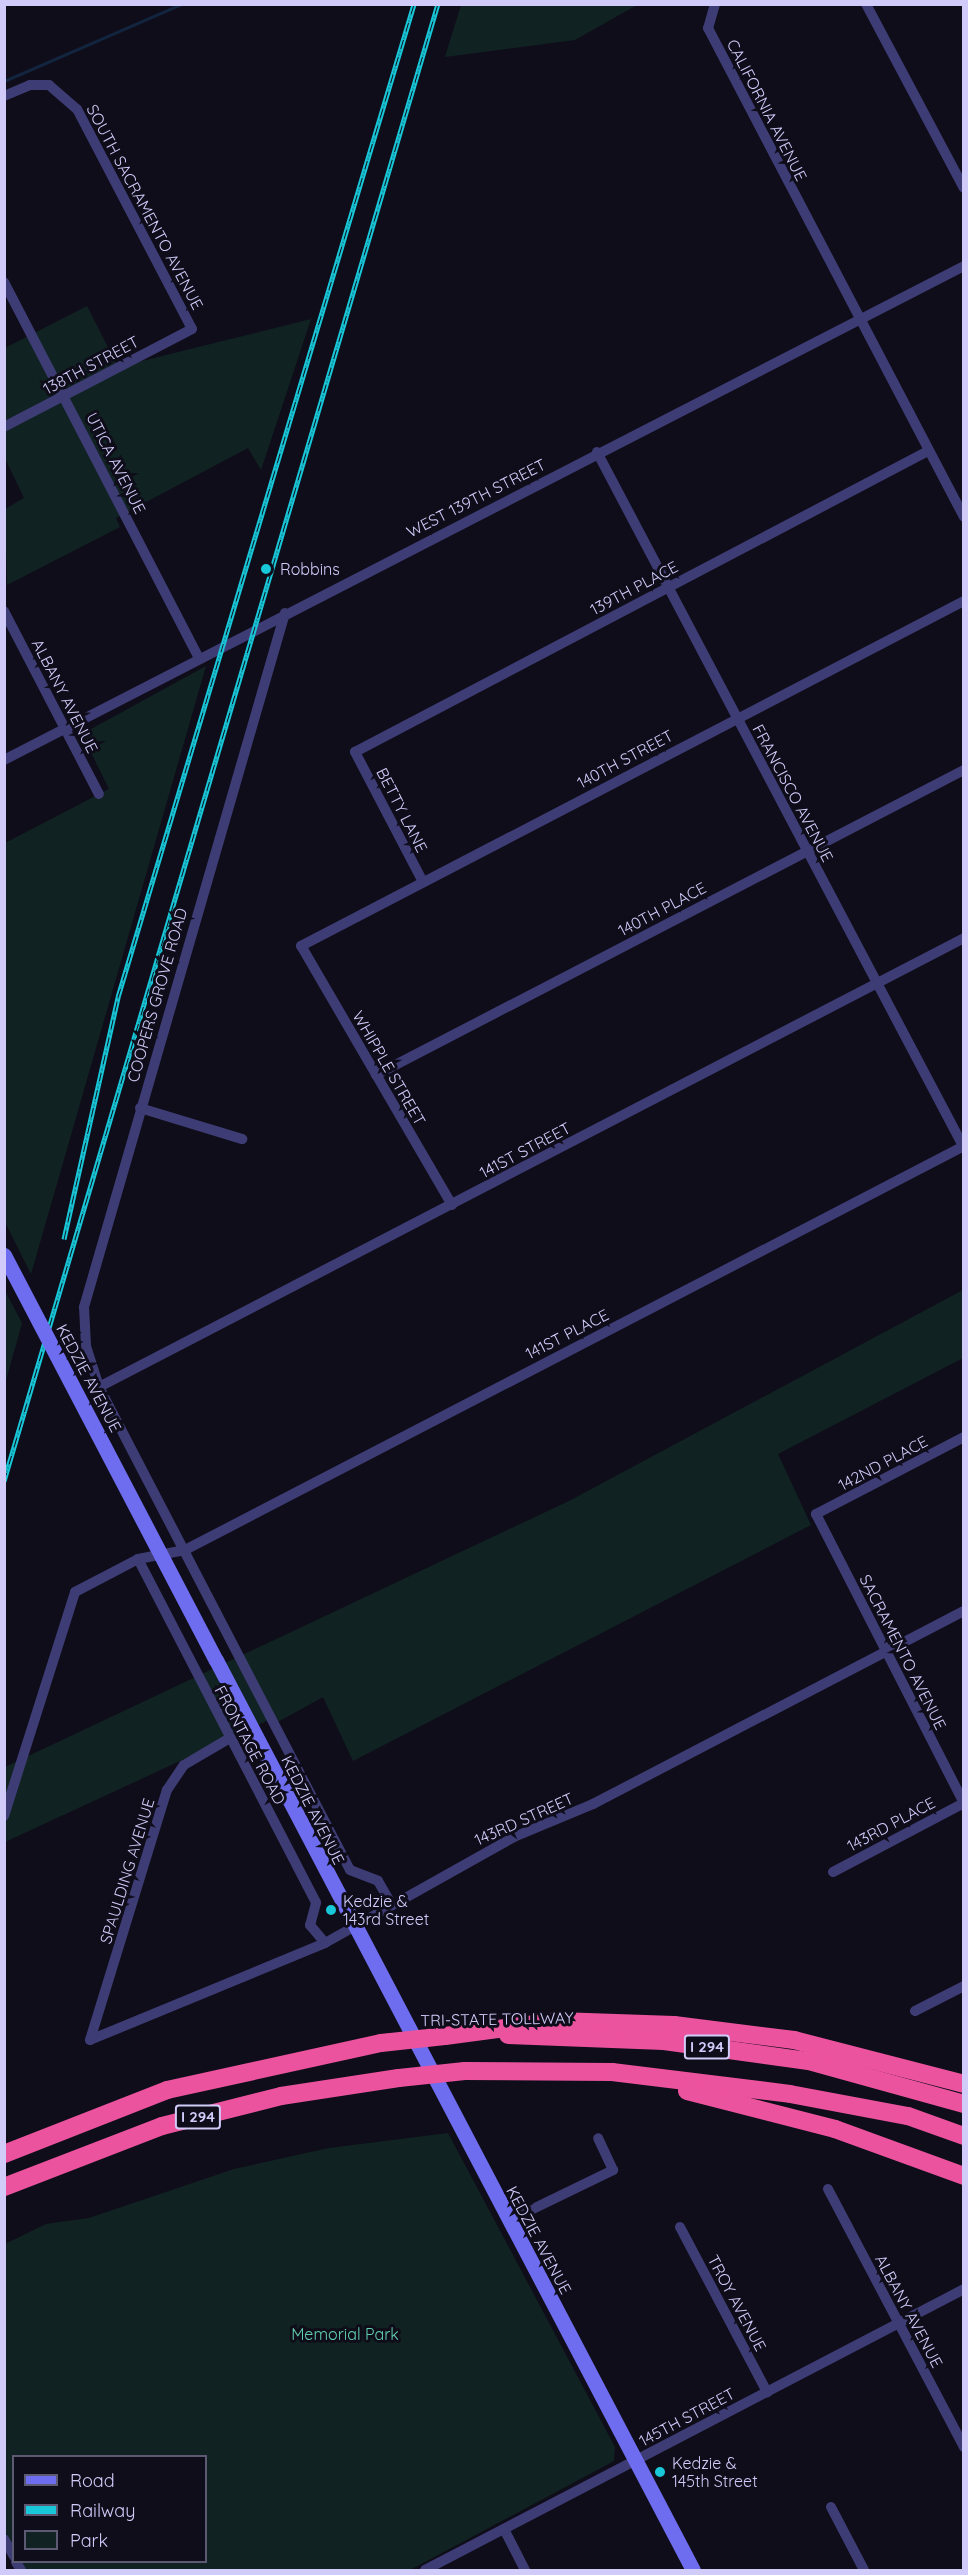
<!DOCTYPE html>
<html>
<head>
<meta charset="utf-8">
<style>
	body { margin:0 }
	#map { position:relative; width:968px; height:2575px; overflow:hidden; background:#0f0d1a; font-family:Quicksand,sans-serif }
	div>[style] { position:absolute }
	.green>* { inset:0; background:#102322 }
	.stream>* { height:3px; margin:-1.5px; padding:0 1.5px; transform-origin:1.5px; border-radius:1.5px; background:#12243e }
	.street>* { height:10px; margin:-5px; padding:0 5px; transform-origin:5px; border-radius:5px; background:#3e3c74 }
	.secondary>* { height:15px; margin:-7.5px; padding:0 7.5px; transform-origin:7.5px; border-radius:7.5px; background:#6e6def }
	.highway>* { height:18px; margin:-9px; padding:0 9px; transform-origin:9px; border-radius:9px; background:#ec539f }
	.rail>* { height:5px; margin-top:-2.5px; transform-origin:0; background:repeating-linear-gradient(90deg,#0f0d1a 0 9px,#18c8d9 0 18px); box-sizing:border-box; border-block:2px solid #18c8d9 }
	.secondary-bridge>* { height:15px; margin:-7.5px; padding:0 7.5px; transform-origin:7.5px; border-radius:7.5px; background:#6e6def }
	.highway-bridge>* { height:18px; margin:-9px; padding:0 9px; transform-origin:9px; border-radius:9px; background:#ec539f }
	.dots>* { width:16px; height:16px; translate:-50% -50%; box-sizing:border-box; border:3px solid #0f0d1a; border-radius:50% }
	span { translate:-50% -50%; white-space:nowrap; text-align:center; line-height:1.15; -webkit-text-stroke:6px #0f0d1a; paint-order:stroke }
	.shield-label span { padding:2px 4px; background:#0f0d1a; border:2px solid; border-radius:4px; -webkit-text-stroke-width:0 }
	.shield-label { font-size:15px; color:#d0cbf9; font-weight:700 }
	.street-label { font-size:16px; color:#d0cbf9 }
	.poi-label { font-size:16px; color:#d0cbf9 }
	.left { translate:0 -50%; text-align:left }
	.park-label { font-size:16px; color:#61d0b2 }
	.frame { position:absolute; inset:0; border:6px solid #d0cbf9; pointer-events:none }
	.legend { position:absolute; left:12px; top:2455px; width:195px; height:108px; box-sizing:border-box; background:#0f0d1a; border:2px solid #5c5973; margin:0; padding:8px 10px; list-style:none; font-size:18px; color:#d0cbf9 }
	.legend li { display:flex; align-items:center; gap:12px; height:30px }
	.legend b { width:30px; border:2px solid #5c5973 }
</style>
</head>
<body>
<div id="map">
	<div class="green">
		<i style="clip-path:polygon(461px 5px,461px 4px,637px 5px,575px 40px,445px 57px)"></i>
		<i style="clip-path:polygon(87px 306px,118px 367px,311px 319px,261px 470px,248px 448px,116px 518px,120px 527px,7px 585px,5px 509px,24px 498px,5px 458px,5px 348px)"></i>
		<i style="clip-path:polygon(206px 666px,31px 1274px,5px 1222px,5px 843px,109px 789px,82px 734px)"></i>
		<i style="clip-path:polygon(963px 1290px,963px 1358px,778px 1454px,811px 1525px,353px 1761px,323px 1697px,276px 1723px,273px 1718px,5px 1842px,5px 1767px,569px 1501px)"></i>
		<i style="clip-path:polygon(5px 1291px,22px 1323px,5px 1384px)"></i>
		<i style="clip-path:polygon(448px 2133px,615px 2447px,614px 2461px,410px 2570px,25px 2570px,21px 2562px,206px 2562px,206px 2456px,14px 2456px,13px 2548px,5px 2531px,5px 2244px,46px 2224px,89px 2218px,234px 2169px,329px 2148px)"></i>
	</div>
	<div class="stream">
		<i style="left:4px;top:81px;width:193px;rotate:-23.5deg"></i>
	</div>
	<div class="street">
		<i style="left:715px;top:4px;width:25px;rotate:106deg"></i>
		<i style="left:708px;top:28px;width:552px;rotate:62.37deg"></i>
		<i style="left:866px;top:4px;width:208px;rotate:62deg"></i>
		<i style="left:4px;top:96px;width:28px;rotate:-23deg"></i>
		<i style="left:30px;top:85px;width:19px"></i>
		<i style="left:49px;top:85px;width:37px;rotate:41deg"></i>
		<i style="left:77px;top:109px;width:248px;rotate:62.4deg"></i>
		<i style="left:192px;top:329px;width:212px;rotate:152.5deg"></i>
		<i style="left:4px;top:282px;width:424px;rotate:62.6deg"></i>
		<i style="left:597px;top:452px;width:785px;rotate:62.19deg"></i>
		<i style="left:4px;top:611px;width:206px;rotate:62.6deg"></i>
		<i style="left:285px;top:613px;width:723px;rotate:106.15deg"></i>
		<i style="left:84px;top:1307px;width:39px;rotate:87deg"></i>
		<i style="left:86px;top:1346px;width:43px;rotate:72.4deg"></i>
		<i style="left:99px;top:1387px;width:544px;rotate:62.54deg"></i>
		<i style="left:350px;top:1870px;width:30px;rotate:21deg"></i>
		<i style="left:378px;top:1881px;width:24px;rotate:60deg"></i>
		<i style="left:4px;top:760px;width:1080px;rotate:-27.23deg"></i>
		<i style="left:423px;top:882px;width:147px;rotate:-117.6deg"></i>
		<i style="left:355px;top:752px;width:647px;rotate:-27.71deg"></i>
		<i style="left:376px;top:1075px;width:662px;rotate:-27.42deg"></i>
		<i style="left:140px;top:1108px;width:107px;rotate:16.9deg"></i>
		<i style="left:452px;top:1205px;width:300px;rotate:-120.2deg"></i>
		<i style="left:301px;top:946px;width:747px;rotate:-27.49deg"></i>
		<i style="left:99px;top:1387px;width:975px;rotate:-27.43deg"></i>
		<i style="left:964px;top:1437px;width:167px;rotate:152.5deg"></i>
		<i style="left:816px;top:1514px;width:325px;rotate:62.9deg"></i>
		<i style="left:138px;top:1559px;width:387px;rotate:62.6deg"></i>
		<i style="left:316px;top:1903px;width:23px;rotate:105deg"></i>
		<i style="left:310px;top:1925px;width:23px;rotate:50deg"></i>
		<i style="left:4px;top:1816px;width:235px;rotate:-72.4deg"></i>
		<i style="left:75px;top:1592px;width:71px;rotate:-27.6deg"></i>
		<i style="left:138px;top:1559px;width:48px;rotate:-10.8deg"></i>
		<i style="left:185px;top:1550px;width:878px;rotate:-27.41deg"></i>
		<i style="left:833px;top:1872px;width:148px;rotate:-27.8deg"></i>
		<i style="left:915px;top:2011px;width:55px;rotate:-27deg"></i>
		<i style="left:90px;top:2040px;width:254px;rotate:-22.4deg"></i>
		<i style="left:325px;top:1943px;width:217px;rotate:-29.3deg"></i>
		<i style="left:514px;top:1837px;width:86px;rotate:-22.7deg"></i>
		<i style="left:593px;top:1804px;width:418px;rotate:-27.5deg"></i>
		<i style="left:90px;top:2040px;width:262px;rotate:-72.9deg"></i>
		<i style="left:167px;top:1790px;width:30px;rotate:-56deg"></i>
		<i style="left:184px;top:1765px;width:53px;rotate:-30.4deg"></i>
		<i style="left:828px;top:2189px;width:292px;rotate:62.2deg"></i>
		<i style="left:508px;top:2221px;width:117px;rotate:-25.9deg"></i>
		<i style="left:613px;top:2170px;width:35px;rotate:-115deg"></i>
		<i style="left:680px;top:2227px;width:187px;rotate:62.2deg"></i>
		<i style="left:831px;top:2507px;width:71px;rotate:62.4deg"></i>
		<i style="left:504px;top:2529px;width:46px;rotate:62.9deg"></i>
		<i style="left:4px;top:2539px;width:20px;rotate:60deg"></i>
		<i style="left:16px;top:2562px;width:9px;rotate:58deg"></i>
		<i style="left:425px;top:2570px;width:608px;rotate:-27.53deg"></i>
	</div>
	<div class="secondary">
		<i style="left:216px;top:1660px;width:1027px;rotate:62.34deg"></i>
	</div>
	<div class="highway">
		<i style="left:508px;top:2035px;width:156px;rotate:2.2deg"></i>
		<i style="left:664px;top:2041px;width:146px;rotate:7.9deg"></i>
		<i style="left:809px;top:2061px;width:161px;rotate:15.5deg"></i>
		<i style="left:445px;top:2036px;width:114px;rotate:-7.6deg"></i>
		<i style="left:558px;top:2021px;width:116px;rotate:2deg"></i>
		<i style="left:674px;top:2025px;width:121px;rotate:7.1deg"></i>
		<i style="left:794px;top:2040px;width:176px;rotate:14.5deg"></i>
		<i style="left:465px;top:2071px;width:147px;rotate:0.4deg"></i>
		<i style="left:612px;top:2072px;width:179px;rotate:7deg"></i>
		<i style="left:790px;top:2094px;width:120px;rotate:10.6deg"></i>
		<i style="left:908px;top:2116px;width:59px;rotate:19.7deg"></i>
		<i style="left:687px;top:2091px;width:153px;rotate:14.4deg"></i>
		<i style="left:835px;top:2129px;width:137px;rotate:20deg"></i>
		<i style="left:4px;top:2154px;width:175px;rotate:-21.4deg"></i>
		<i style="left:167px;top:2090px;width:219px;rotate:-12.4deg"></i>
		<i style="left:4px;top:2187px;width:169px;rotate:-21.1deg"></i>
		<i style="left:162px;top:2126px;width:123px;rotate:-14.1deg"></i>
		<i style="left:281px;top:2096px;width:119px;rotate:-8.7deg"></i>
	</div>
	<div class="rail">
		<i style="left:64px;top:1239px;width:248px;rotate:-77.4deg"></i>
		<i style="left:118px;top:997px;width:1036px;rotate:-73.4deg"></i>
		<i style="left:4px;top:1481px;width:1539px;rotate:-73.63deg"></i>
	</div>
	<div class="secondary-bridge">
		<i style="left:4px;top:1255px;width:457px;rotate:62.4deg"></i>
	</div>
	<div class="highway-bridge">
		<i style="left:381px;top:2043px;width:64px;rotate:-6.2deg"></i>
		<i style="left:399px;top:2078px;width:66px;rotate:-6.1deg"></i>
	</div>
	<div class="dots">
		<i style="left:266px;top:569px;background:#18c8d9"></i>
		<i style="left:331px;top:1910px;background:#18c8d9"></i>
		<i style="left:660px;top:2472px;background:#18c8d9"></i>
	</div>
	<div class="shield-label">
		<span style="left:707px;top:2047px">I 294</span>
		<span style="left:198px;top:2117px">I 294</span>
	</div>
	<div class="street-label">
		<span style="left:767px;top:110px;rotate:63deg">CALIFORNIA AVENUE</span>
		<span style="left:145px;top:207px;rotate:62deg">SOUTH SACRAMENTO AVENUE</span>
		<span style="left:91px;top:365px;rotate:-28deg">138TH STREET</span>
		<span style="left:116px;top:463px;rotate:63deg">UTICA AVENUE</span>
		<span style="left:476px;top:498px;rotate:-27deg">WEST 139TH STREET</span>
		<span style="left:634px;top:588px;rotate:-28deg">139TH PLACE</span>
		<span style="left:65px;top:696px;rotate:63deg">ALBANY AVENUE</span>
		<span style="left:625px;top:759px;rotate:-28deg">140TH STREET</span>
		<span style="left:793px;top:793px;rotate:62deg">FRANCISCO AVENUE</span>
		<span style="left:402px;top:810px;rotate:63deg">BETTY LANE</span>
		<span style="left:662px;top:909px;rotate:-28deg">140TH PLACE</span>
		<span style="left:157px;top:995px;rotate:-74deg">COOPERS GROVE ROAD</span>
		<span style="left:389px;top:1068px;rotate:60deg">WHIPPLE STREET</span>
		<span style="left:525px;top:1150px;rotate:-28deg">141ST STREET</span>
		<span style="left:567px;top:1334px;rotate:-27deg">141ST PLACE</span>
		<span style="left:89px;top:1378px;rotate:62deg">KEDZIE AVENUE</span>
		<span style="left:883px;top:1463px;rotate:-28deg">142ND PLACE</span>
		<span style="left:903px;top:1652px;rotate:63deg">SACRAMENTO AVENUE</span>
		<span style="left:250px;top:1745px;rotate:62deg">FRONTAGE ROAD</span>
		<span style="left:313px;top:1810px;rotate:63deg">KEDZIE AVENUE</span>
		<span style="left:524px;top:1819px;rotate:-24deg">143RD STREET</span>
		<span style="left:891px;top:1824px;rotate:-28deg">143RD PLACE</span>
		<span style="left:127px;top:1871px;rotate:-73deg">SPAULDING AVENUE</span>
		<span style="left:497px;top:2019px;rotate:-1deg">TRI-STATE TOLLWAY</span>
		<span style="left:539px;top:2240px;rotate:62deg">KEDZIE AVENUE</span>
		<span style="left:737px;top:2303px;rotate:62deg">TROY AVENUE</span>
		<span style="left:909px;top:2311px;rotate:62deg">ALBANY AVENUE</span>
		<span style="left:687px;top:2417px;rotate:-28deg">145TH STREET</span>
	</div>
	<div class="poi-label">
		<span class="left" style="left:280px;top:569px">Robbins</span>
		<span class="left" style="left:343px;top:1910px">Kedzie &amp;<br>143rd Street</span>
		<span class="left" style="left:672px;top:2472px">Kedzie &amp;<br>145th Street</span>
	</div>
	<div class="park-label">
		<span style="left:345px;top:2334px">Memorial Park</span>
	</div>
	<div class="frame"></div>
	<ul class="legend">
	<li><b style="height:8px;background:#6e6def"></b>Road</li>
	<li><b style="height:8px;background:#18c8d9"></b>Railway</li>
	<li><b style="height:16px;background:#102322"></b>Park</li>
	</ul>
</div>
</body>
</html>
